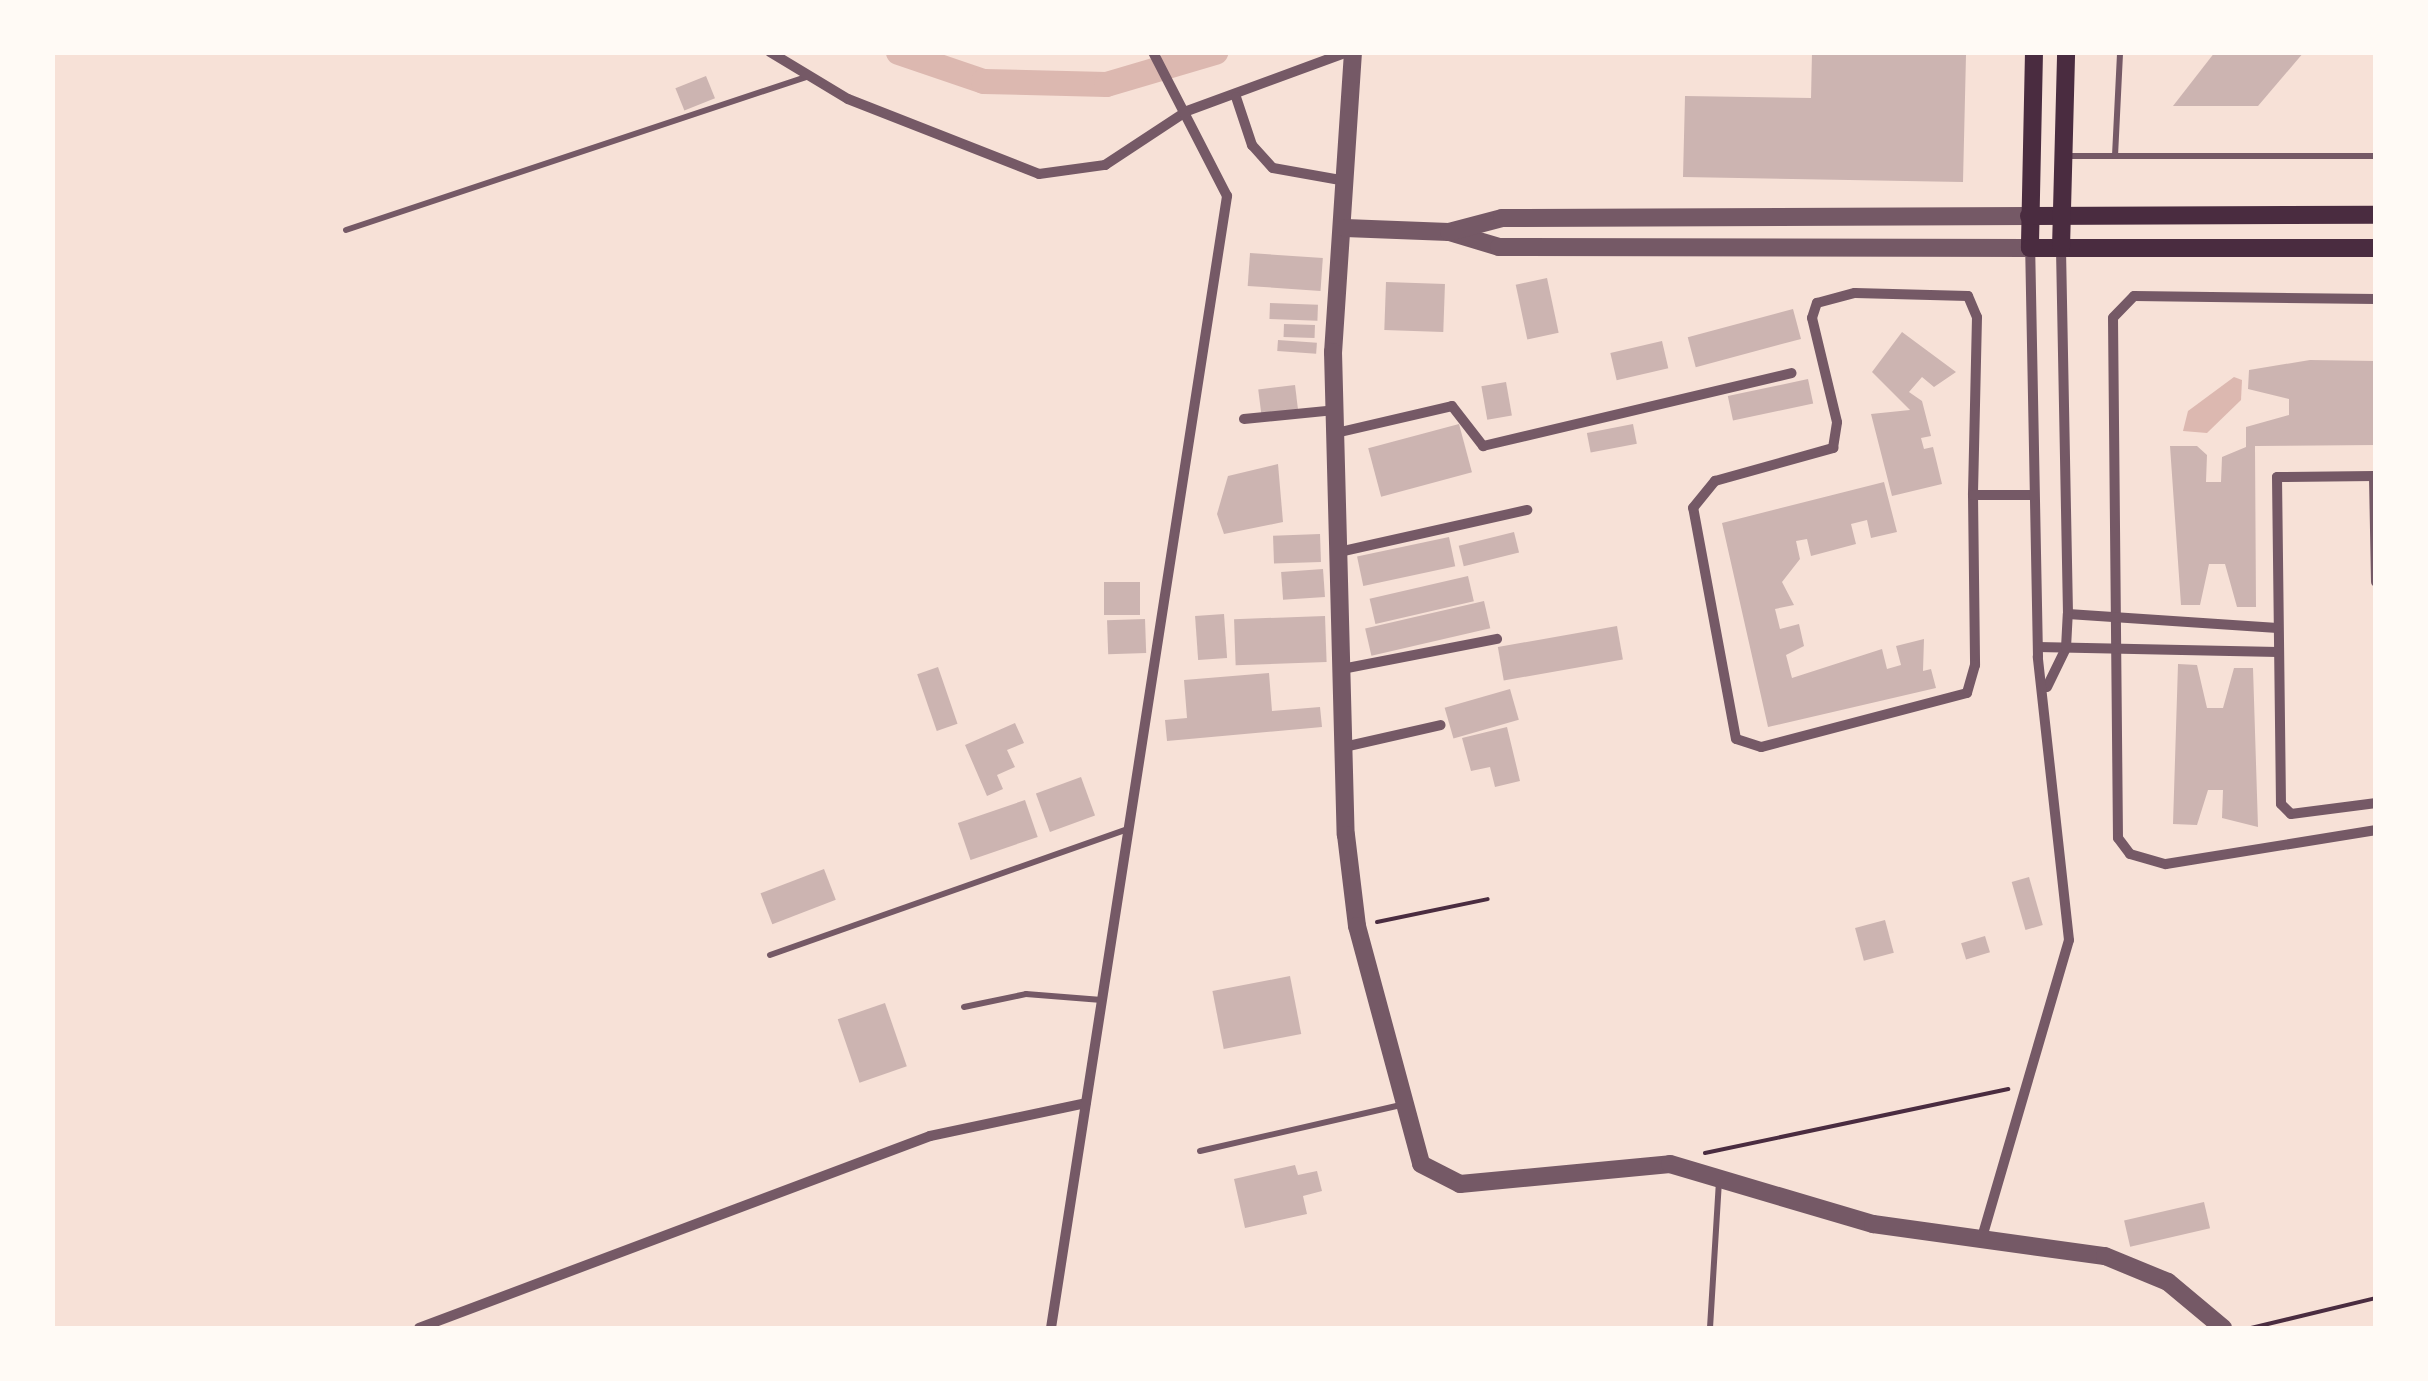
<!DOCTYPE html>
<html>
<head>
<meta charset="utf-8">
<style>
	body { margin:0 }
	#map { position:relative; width:2428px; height:1381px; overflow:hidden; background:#f7e1d7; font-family:Helvetica,sans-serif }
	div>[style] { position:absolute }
	.water>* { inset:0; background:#dcb8b0 }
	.canal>* { height:25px; margin:-12.5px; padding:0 12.5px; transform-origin:12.5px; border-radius:12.5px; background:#dcb8b0 }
	.building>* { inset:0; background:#ccb4b1; transform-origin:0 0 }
	.path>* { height:4px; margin:-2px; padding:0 2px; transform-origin:2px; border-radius:2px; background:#4a2c40 }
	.service>* { height:6px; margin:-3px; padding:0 3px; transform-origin:3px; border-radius:3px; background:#755966 }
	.minor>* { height:10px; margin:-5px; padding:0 5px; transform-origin:5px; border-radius:5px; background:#755966 }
	.tertiary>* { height:18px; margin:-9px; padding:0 9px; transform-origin:9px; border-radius:9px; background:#755966 }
	.secondary>* { height:18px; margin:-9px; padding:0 9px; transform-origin:9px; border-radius:9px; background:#4a2c40 }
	span { translate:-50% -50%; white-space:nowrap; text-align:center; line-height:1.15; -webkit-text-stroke:8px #fffaf5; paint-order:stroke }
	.frame { position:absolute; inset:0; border:55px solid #fffaf5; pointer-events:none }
</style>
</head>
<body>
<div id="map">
	<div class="water">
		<i style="clip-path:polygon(2234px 377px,2242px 380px,2241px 400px,2207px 433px,2183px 431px,2188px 411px)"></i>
	</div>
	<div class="canal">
		<i style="left:898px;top:52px;width:90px;rotate:18.8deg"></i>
		<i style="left:983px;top:81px;width:123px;rotate:1.4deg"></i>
		<i style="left:1106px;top:84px;width:114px;rotate:-16.4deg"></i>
	</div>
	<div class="building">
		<i style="clip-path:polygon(1812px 52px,1966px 55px,1963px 182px,1683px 177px,1685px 96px,1811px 98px)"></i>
		<i style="clip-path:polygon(2215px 52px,2304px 52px,2258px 106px,2173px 106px)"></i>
		<i style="left:706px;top:76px;width:24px;height:33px;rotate:68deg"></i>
		<i style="left:1250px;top:253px;width:73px;height:33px;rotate:4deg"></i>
		<i style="left:1547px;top:278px;width:56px;height:32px;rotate:78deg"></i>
		<i style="left:1386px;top:282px;width:59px;height:48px;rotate:2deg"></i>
		<i style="left:1270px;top:303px;width:48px;height:16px;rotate:2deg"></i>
		<i style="left:1793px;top:309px;width:31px;height:109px;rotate:75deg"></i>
		<i style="left:1284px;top:324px;width:31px;height:13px;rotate:2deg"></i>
		<i style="clip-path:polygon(1902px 332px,1956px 372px,1934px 387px,1922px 377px,1909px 392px,1922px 401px,1931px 436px,1921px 438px,1924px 449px,1933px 447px,1942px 484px,1892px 496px,1871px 414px,1910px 410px,1872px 372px)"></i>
		<i style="left:1278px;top:340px;width:39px;height:11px;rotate:4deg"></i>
		<i style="left:1662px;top:341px;width:28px;height:53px;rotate:77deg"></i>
		<i style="clip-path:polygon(2310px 360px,2376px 361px,2376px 445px,2255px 446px,2256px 607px,2237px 607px,2225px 564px,2209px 564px,2200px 605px,2181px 605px,2170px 446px,2197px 446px,2207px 455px,2206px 482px,2221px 482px,2222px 457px,2246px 447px,2246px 427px,2289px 415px,2289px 399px,2248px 389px,2249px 370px)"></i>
		<i style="left:1808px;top:379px;width:25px;height:82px;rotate:78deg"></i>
		<i style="left:1506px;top:382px;width:34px;height:25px;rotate:80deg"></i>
		<i style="left:1295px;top:385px;width:26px;height:37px;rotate:83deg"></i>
		<i style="left:1459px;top:424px;width:50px;height:94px;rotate:75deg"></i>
		<i style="left:1633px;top:424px;width:20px;height:47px;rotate:79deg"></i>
		<i style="clip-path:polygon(1278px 464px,1283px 522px,1224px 534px,1217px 514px,1228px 476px)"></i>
		<i style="clip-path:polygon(1884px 482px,1897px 532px,1871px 538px,1867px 520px,1851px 524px,1856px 544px,1811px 556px,1807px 539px,1796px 541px,1800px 559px,1782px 582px,1794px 605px,1775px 609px,1780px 629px,1799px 624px,1804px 646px,1786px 655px,1792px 678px,1882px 649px,1887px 669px,1901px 665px,1896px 646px,1924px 639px,1923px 671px,1931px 669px,1936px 688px,1768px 727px,1722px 523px)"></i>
		<i style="left:1514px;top:532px;width:21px;height:57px;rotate:76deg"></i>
		<i style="left:1320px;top:534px;width:28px;height:47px;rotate:88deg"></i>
		<i style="left:1449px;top:537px;width:30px;height:94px;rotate:78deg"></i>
		<i style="left:1323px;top:569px;width:28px;height:42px;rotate:86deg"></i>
		<i style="left:1468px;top:576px;width:26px;height:101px;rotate:77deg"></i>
		<i style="left:1104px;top:582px;width:36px;height:33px"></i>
		<i style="left:1484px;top:601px;width:28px;height:122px;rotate:77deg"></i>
		<i style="left:1224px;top:614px;width:44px;height:29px;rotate:86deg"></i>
		<i style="left:1325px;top:616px;width:46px;height:91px;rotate:88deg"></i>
		<i style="left:1145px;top:619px;width:34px;height:38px;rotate:88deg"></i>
		<i style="left:1617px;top:626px;width:34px;height:121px;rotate:80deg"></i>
		<i style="clip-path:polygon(2178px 664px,2197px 665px,2207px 708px,2223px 708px,2234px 668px,2253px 668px,2258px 827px,2222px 818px,2223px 790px,2208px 790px,2197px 825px,2173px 824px)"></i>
		<i style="left:938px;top:667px;width:60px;height:22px;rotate:71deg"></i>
		<i style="clip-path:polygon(1269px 673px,1272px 711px,1320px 707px,1322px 727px,1167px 741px,1165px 720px,1187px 718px,1184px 680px)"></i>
		<i style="left:1510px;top:689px;width:32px;height:68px;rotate:74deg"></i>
		<i style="clip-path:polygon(1015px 723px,1024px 743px,1007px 750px,1015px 767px,997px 775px,1003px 789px,987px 796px,965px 745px)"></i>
		<i style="clip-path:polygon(1507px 727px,1520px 781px,1495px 787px,1490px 767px,1471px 771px,1462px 738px)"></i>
		<i style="left:1081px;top:777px;width:41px;height:48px;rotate:70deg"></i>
		<i style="left:1025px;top:800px;width:39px;height:71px;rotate:71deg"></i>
		<i style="left:824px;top:869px;width:33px;height:68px;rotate:69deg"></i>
		<i style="left:2029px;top:877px;width:50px;height:18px;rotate:74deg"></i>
		<i style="left:1885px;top:920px;width:34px;height:31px;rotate:75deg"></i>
		<i style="left:1985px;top:936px;width:17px;height:25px;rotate:73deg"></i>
		<i style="left:1290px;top:976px;width:59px;height:79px;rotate:79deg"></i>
		<i style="left:885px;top:1003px;width:67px;height:50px;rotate:71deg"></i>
		<i style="clip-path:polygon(1295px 1165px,1298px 1175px,1317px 1171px,1322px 1191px,1303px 1196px,1307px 1214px,1245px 1228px,1234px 1179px)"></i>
		<i style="left:2204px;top:1202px;width:27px;height:82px;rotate:77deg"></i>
	</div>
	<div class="path">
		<i style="left:1377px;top:922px;width:113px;rotate:-11.7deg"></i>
		<i style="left:1705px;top:1153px;width:310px;rotate:-11.9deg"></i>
		<i style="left:2251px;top:1328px;width:129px;rotate:-13.5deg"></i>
	</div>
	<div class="service">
		<i style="left:2068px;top:156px;width:308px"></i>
		<i style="left:2115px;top:156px;width:104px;rotate:-87.2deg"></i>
		<i style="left:346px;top:230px;width:487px;rotate:-18.4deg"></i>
		<i style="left:770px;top:955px;width:379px;rotate:-19.4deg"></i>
		<i style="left:964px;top:1007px;width:63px;rotate:-11.8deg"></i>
		<i style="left:1026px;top:994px;width:76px;rotate:4.5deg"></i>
		<i style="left:1200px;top:1151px;width:206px;rotate:-12.9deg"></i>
		<i style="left:1710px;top:1328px;width:148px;rotate:-86.5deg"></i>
	</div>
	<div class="minor">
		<i style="left:770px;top:52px;width:91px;rotate:31.1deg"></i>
		<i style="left:848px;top:99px;width:205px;rotate:21.4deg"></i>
		<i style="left:1039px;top:174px;width:67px;rotate:-7.8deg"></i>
		<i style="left:1105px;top:165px;width:98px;rotate:-33.4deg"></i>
		<i style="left:1187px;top:111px;width:171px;rotate:-20.2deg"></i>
		<i style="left:1236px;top:97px;width:51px;rotate:71.6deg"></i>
		<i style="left:1252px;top:145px;width:31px;rotate:48deg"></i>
		<i style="left:1273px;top:168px;width:74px;rotate:10.1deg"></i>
		<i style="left:2376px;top:299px;width:242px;rotate:-179.3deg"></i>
		<i style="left:2134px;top:296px;width:30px;rotate:134deg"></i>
		<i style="left:2113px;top:318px;width:520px;rotate:89.45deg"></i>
		<i style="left:2118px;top:838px;width:20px;rotate:53deg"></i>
		<i style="left:2130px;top:854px;width:37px;rotate:16deg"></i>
		<i style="left:2166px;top:864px;width:213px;rotate:-9.2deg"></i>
		<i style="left:1244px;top:419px;width:91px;rotate:-5.6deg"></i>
		<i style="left:1336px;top:433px;width:119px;rotate:-13.1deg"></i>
		<i style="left:1452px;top:406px;width:51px;rotate:52.2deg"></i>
		<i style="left:1483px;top:446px;width:317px;rotate:-13.3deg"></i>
		<i style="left:1973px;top:495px;width:170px;rotate:89.3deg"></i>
		<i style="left:1975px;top:665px;width:29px;rotate:106deg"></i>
		<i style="left:1967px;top:693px;width:213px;rotate:165.3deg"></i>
		<i style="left:1761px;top:747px;width:26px;rotate:-162deg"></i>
		<i style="left:1736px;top:739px;width:235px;rotate:-100.5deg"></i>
		<i style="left:1693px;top:508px;width:35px;rotate:-51deg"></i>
		<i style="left:1715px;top:481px;width:123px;rotate:-15.6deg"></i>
		<i style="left:1833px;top:448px;width:26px;rotate:-81deg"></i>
		<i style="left:1837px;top:422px;width:107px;rotate:-103.5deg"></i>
		<i style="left:1812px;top:318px;width:16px;rotate:-72deg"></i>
		<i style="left:1817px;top:303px;width:39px;rotate:-15deg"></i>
		<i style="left:1855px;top:293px;width:113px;rotate:1.5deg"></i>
		<i style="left:1968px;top:296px;width:23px;rotate:67deg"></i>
		<i style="left:1977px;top:317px;width:178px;rotate:91.3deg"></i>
		<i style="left:1973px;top:495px;width:57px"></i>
		<i style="left:1339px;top:552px;width:193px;rotate:-12.6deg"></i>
		<i style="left:2376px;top:582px;width:106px;rotate:-91.1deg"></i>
		<i style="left:2374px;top:476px;width:97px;rotate:179.4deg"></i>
		<i style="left:2277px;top:477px;width:327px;rotate:89.3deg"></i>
		<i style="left:2281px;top:804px;width:14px;rotate:45deg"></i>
		<i style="left:2291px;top:814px;width:86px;rotate:-7.4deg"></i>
		<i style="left:2068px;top:614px;width:210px;rotate:3.8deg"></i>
		<i style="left:2038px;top:647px;width:240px;rotate:1.2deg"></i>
		<i style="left:1342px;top:669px;width:158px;rotate:-11deg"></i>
		<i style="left:2047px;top:687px;width:43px;rotate:-64deg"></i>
		<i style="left:2066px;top:648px;width:34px;rotate:-87deg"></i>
		<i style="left:2068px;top:614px;width:366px;rotate:-91.1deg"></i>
		<i style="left:1344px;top:747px;width:99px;rotate:-12.8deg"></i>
		<i style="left:1983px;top:1234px;width:306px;rotate:-73.7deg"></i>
		<i style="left:2069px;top:940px;width:285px;rotate:-96.3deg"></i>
		<i style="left:2038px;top:657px;width:409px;rotate:-91.1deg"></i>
		<i style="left:419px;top:1328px;width:546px;rotate:-20.59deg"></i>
		<i style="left:930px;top:1136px;width:159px;rotate:-11.9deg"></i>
		<i style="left:1051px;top:1328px;width:1146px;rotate:-81.16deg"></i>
		<i style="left:1227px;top:196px;width:162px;rotate:-117.2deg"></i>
	</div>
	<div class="tertiary">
		<i style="left:1353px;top:52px;width:301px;rotate:93.8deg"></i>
		<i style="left:1333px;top:352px;width:483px;rotate:88.5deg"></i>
		<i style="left:1346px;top:835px;width:92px;rotate:83.1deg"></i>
		<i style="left:1357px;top:926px;width:246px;rotate:74.9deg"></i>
		<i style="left:1421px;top:1164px;width:44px;rotate:27.1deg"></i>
		<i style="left:1460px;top:1184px;width:211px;rotate:-5.4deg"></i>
		<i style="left:1670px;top:1164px;width:212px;rotate:16.5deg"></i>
		<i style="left:1873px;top:1224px;width:234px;rotate:7.9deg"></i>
		<i style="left:2105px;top:1256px;width:68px;rotate:22.4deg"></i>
		<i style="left:2168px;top:1282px;width:72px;rotate:39.9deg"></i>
		<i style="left:1345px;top:228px;width:104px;rotate:2.2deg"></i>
		<i style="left:1449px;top:232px;width:52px;rotate:16.7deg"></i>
		<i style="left:1499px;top:247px;width:531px;rotate:0.11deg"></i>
		<i style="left:1449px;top:232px;width:55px;rotate:-14.8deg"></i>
		<i style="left:1502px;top:218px;width:527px;rotate:-0.22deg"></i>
	</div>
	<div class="secondary">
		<i style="left:2034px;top:52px;width:196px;rotate:91.2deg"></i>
		<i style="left:2030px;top:248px;width:346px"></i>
		<i style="left:2029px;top:216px;width:347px;rotate:-0.2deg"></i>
		<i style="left:2061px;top:248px;width:196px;rotate:-88.5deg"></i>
	</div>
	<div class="frame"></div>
</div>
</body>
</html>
